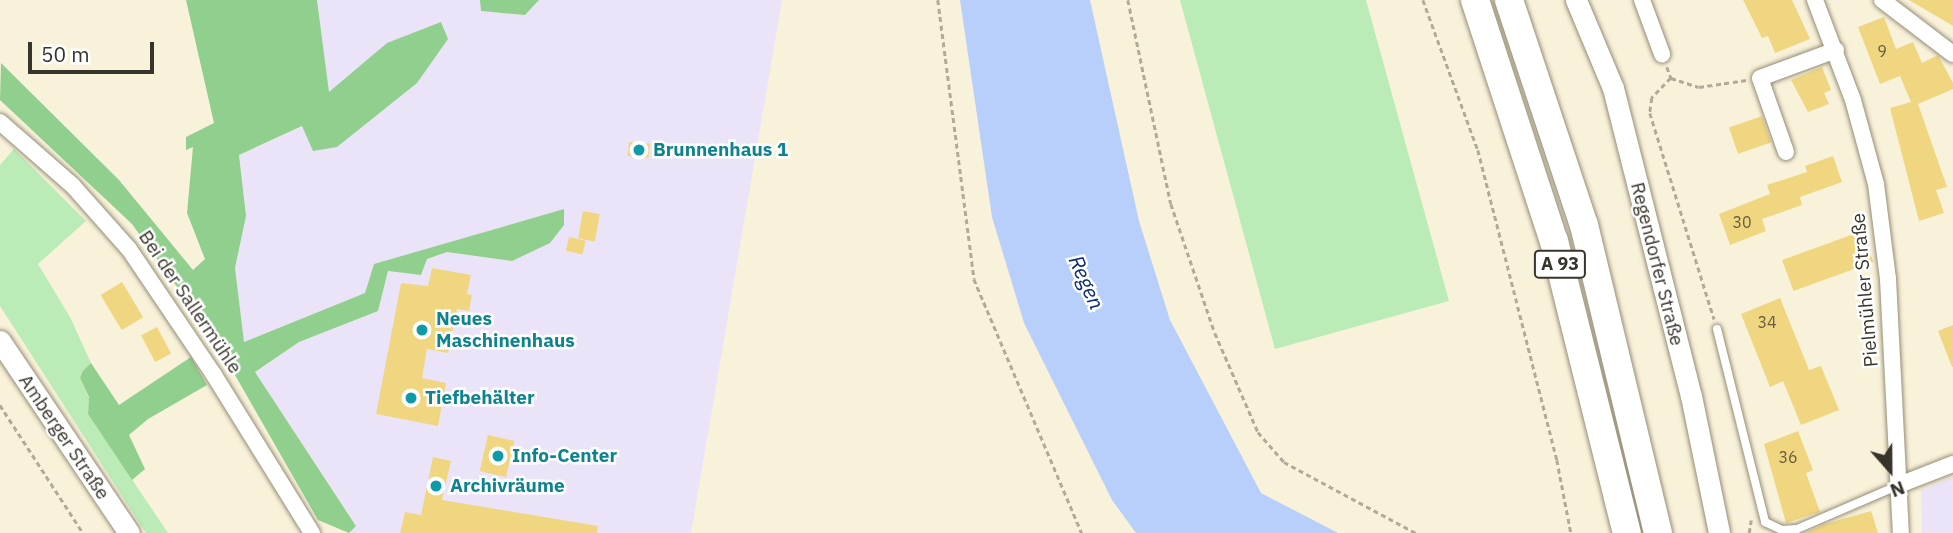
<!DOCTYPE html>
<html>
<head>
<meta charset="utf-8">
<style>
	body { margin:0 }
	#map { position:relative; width:1953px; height:533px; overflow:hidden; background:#f9f2da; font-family:"IBM Plex Sans",sans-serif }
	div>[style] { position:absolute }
	.commercial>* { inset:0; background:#ebe4f9 }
	.green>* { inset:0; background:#bbecb8 }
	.forest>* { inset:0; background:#90cf8d }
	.water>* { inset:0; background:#b8cffb }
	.building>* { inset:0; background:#f0d680; transform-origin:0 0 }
	.path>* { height:2.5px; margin-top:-1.25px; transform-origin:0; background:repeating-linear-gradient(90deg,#b0aa98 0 5px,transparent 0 8.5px) }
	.roads { filter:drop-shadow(0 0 2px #948d77) drop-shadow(0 0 2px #948d77) }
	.lane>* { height:8px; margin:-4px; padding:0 4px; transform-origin:4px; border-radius:4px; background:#fff }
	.street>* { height:16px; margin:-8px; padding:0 8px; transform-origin:8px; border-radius:8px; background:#fff }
	.secondary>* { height:21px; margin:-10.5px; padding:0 10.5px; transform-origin:10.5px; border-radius:10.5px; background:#fff }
	.highway>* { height:28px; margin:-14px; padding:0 14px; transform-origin:14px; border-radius:14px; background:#fff }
	.dots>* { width:19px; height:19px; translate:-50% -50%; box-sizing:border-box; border:4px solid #fff; border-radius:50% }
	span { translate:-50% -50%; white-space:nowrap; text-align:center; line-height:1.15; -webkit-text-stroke:5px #fff; paint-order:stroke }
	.number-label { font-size:16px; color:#655c40 }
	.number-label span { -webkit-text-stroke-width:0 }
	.shield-label span { padding:2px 5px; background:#fff; border:2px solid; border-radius:5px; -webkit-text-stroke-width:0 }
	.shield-label { font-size:18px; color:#37342b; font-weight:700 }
	.culture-label { font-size:19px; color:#0d838f; font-weight:700 }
	.left { translate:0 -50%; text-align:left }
	.street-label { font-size:19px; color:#37342b }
	.water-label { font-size:21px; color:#072a79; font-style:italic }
	.north { position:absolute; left:1855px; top:435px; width:70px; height:70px; -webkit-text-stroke:5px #fff; paint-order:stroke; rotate:159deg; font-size:19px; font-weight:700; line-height:28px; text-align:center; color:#37342b }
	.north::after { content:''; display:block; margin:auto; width:24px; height:32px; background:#37342b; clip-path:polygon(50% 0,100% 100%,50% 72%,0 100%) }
	.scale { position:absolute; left:28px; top:42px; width:126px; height:32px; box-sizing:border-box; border:4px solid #37342b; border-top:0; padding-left:9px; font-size:21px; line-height:24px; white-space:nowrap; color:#37342b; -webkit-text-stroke:5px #fff; paint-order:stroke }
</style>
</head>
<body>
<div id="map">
	<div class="commercial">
		<i style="clip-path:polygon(317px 0,480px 0,482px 11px,525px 15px,539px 0,782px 0,691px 533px,349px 533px,356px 525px,255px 372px,299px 342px,337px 325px,388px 271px,421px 275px,427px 259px,447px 252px,512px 261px,564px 225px,374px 264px,365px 293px,244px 342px,235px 268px,246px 216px,239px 155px,303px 126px,387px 43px,329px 93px)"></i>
		<i style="clip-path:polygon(1953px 477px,1953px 533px,1922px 533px,1921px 490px)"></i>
	</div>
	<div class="green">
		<i style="clip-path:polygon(1180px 0,1366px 0,1449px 301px,1275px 349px)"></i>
		<i style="clip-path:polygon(14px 149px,86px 221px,38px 264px,70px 317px,91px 363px,80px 378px,89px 398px,88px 414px,168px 533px,146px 533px,0 306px,0 165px)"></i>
	</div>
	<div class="forest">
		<i style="clip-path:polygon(186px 0,317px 0,329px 92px,387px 43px,441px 22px,448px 39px,417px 83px,337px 147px,313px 151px,302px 126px,239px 155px,246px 216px,235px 268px,244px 342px,365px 293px,374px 264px,564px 209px,564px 225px,550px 243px,512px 261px,447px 252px,427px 259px,421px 275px,388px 271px,378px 311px,299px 342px,255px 372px,356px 526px,349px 533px,318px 520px,216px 342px,132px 224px,0 100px,1px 63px,119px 180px,193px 270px,205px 259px,187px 213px,193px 147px,186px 150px,186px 137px,214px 123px)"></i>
		<i style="clip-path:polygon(480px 0,539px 0,525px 15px,481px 11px)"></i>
		<i style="clip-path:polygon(191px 357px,207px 385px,148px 419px,129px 435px,145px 469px,132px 480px,88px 414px,89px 397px,80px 378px,83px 371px,91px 363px,119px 405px)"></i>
	</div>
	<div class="water">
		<i style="clip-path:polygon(960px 0,1090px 0,1139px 221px,1170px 320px,1261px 493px,1338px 533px,1136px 533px,1112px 500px,1024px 323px,992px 217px)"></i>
	</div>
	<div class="building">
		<i style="clip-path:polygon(1743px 0,1792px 0,1810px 39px,1775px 53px,1768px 36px,1762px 38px)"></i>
		<i style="clip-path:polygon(1909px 0,1953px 0,1953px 26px)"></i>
		<i style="clip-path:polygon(1884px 17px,1896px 49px,1913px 42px,1922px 63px,1938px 55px,1953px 83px,1953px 89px,1918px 104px,1947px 187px,1936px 190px,1944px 213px,1919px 221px,1890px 108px,1911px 102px,1900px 76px,1880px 84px,1858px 27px)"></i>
		<i style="clip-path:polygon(1822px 67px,1831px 90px,1824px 93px,1829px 104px,1808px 112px,1791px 80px)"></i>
		<i style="left:1762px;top:116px;width:28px;height:35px;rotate:71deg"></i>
		<i style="left:629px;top:142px;width:21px;height:14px;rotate:5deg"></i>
		<i style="clip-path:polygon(1833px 156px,1842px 182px,1800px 197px,1802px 205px,1762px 219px,1766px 231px,1730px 245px,1719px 214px,1770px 194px,1767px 185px,1807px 172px,1805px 166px)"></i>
		<i style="left:583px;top:211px;width:17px;height:28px;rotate:10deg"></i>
		<i style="left:1862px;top:231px;width:33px;height:85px;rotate:70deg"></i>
		<i style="left:569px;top:237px;width:17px;height:14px;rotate:13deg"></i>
		<i style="clip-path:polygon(432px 268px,471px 275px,467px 294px,472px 295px,469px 311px,457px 309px,448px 353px,427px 349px,422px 378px,446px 383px,438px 426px,376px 414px,401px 283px,428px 286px)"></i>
		<i style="left:122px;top:282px;width:41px;height:25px;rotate:59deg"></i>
		<i style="clip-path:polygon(1780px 298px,1809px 370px,1821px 366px,1839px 410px,1801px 425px,1783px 381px,1770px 387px,1741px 314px)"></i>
		<i style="clip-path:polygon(1953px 325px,1953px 367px,1952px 367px,1938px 331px)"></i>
		<i style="left:157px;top:327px;width:30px;height:18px;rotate:62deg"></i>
		<i style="clip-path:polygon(1798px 431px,1813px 470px,1806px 473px,1820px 512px,1786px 523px,1764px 444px)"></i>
		<i style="left:488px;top:435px;width:27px;height:37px;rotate:13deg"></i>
		<i style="clip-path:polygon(433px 457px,451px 461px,442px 500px,598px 526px,597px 533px,400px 533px,405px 512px,421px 515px)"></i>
		<i style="clip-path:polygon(1871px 511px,1878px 533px,1805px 533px,1825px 524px)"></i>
	</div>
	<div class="path">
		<i style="left:938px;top:0;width:281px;rotate:82.6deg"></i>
		<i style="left:974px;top:279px;width:276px;rotate:67deg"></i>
		<i style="left:1128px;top:0;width:208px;rotate:78.1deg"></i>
		<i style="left:1171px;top:204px;width:136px;rotate:71.2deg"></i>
		<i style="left:1215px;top:333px;width:108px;rotate:66.5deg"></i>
		<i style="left:1258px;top:432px;width:40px;rotate:49deg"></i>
		<i style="left:1284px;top:462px;width:150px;rotate:28.3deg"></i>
		<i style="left:1423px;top:0;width:160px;rotate:69.9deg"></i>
		<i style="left:1478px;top:150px;width:320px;rotate:75.7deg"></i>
		<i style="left:1557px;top:460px;width:74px;rotate:79.1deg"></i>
		<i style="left:1667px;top:67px;width:12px;rotate:70deg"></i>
		<i style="left:1671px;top:78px;width:28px;rotate:134deg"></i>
		<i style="left:1652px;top:98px;width:15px;rotate:98deg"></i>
		<i style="left:1650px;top:113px;width:216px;rotate:72.7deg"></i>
		<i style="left:1671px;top:78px;width:29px;rotate:18deg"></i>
		<i style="left:1699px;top:87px;width:48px;rotate:-8.5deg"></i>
		<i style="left:0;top:405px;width:153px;rotate:57deg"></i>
		<i style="left:1749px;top:533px;width:13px;rotate:-81deg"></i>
	</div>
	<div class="roads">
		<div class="lane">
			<i style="left:1717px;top:329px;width:199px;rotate:76deg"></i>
			<i style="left:1765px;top:522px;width:19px;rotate:25deg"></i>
			<i style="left:1782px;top:530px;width:15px;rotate:-4deg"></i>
			<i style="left:1797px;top:529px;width:111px;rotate:-23.3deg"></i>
		</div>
		<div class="street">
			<i style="left:1642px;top:0;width:58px;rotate:69.7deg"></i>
			<i style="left:1815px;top:0;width:107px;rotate:69.2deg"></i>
			<i style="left:1853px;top:100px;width:87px;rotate:74.7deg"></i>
			<i style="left:1876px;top:184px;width:96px;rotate:82.8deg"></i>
			<i style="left:1888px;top:279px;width:254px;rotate:87.1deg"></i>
			<i style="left:1882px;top:0;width:89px;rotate:37.3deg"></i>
			<i style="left:0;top:122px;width:97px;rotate:41.2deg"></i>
			<i style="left:73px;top:186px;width:84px;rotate:48.4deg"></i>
			<i style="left:129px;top:249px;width:152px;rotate:56deg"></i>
			<i style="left:214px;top:375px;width:186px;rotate:58.2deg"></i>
			<i style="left:1786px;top:152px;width:78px;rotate:-109.4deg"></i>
			<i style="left:1760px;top:78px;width:81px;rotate:-20.2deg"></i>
			<i style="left:1899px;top:485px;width:58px;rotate:-21.3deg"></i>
		</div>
		<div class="secondary">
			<i style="left:1576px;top:0;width:95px;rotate:67.2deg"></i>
			<i style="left:1613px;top:88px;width:318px;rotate:75.8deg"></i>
			<i style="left:1691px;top:396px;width:140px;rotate:78.4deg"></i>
			<i style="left:0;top:341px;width:231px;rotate:56.1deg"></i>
		</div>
		<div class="highway">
			<i style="left:1475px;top:0;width:254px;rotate:71.9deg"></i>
			<i style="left:1554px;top:241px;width:301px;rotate:76deg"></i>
			<i style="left:1509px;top:0;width:237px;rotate:71.6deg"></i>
			<i style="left:1584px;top:225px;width:317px;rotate:76.5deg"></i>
		</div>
	</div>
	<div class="dots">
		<i style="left:639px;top:150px;background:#0f9aa8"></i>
		<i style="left:422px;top:330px;background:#0f9aa8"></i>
		<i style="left:411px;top:398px;background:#0f9aa8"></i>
		<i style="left:498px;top:456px;background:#0f9aa8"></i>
		<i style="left:436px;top:486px;background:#0f9aa8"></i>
	</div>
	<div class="number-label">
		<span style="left:1882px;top:51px">9</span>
		<span style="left:1742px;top:222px">30</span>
		<span style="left:1767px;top:322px">34</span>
		<span style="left:1788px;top:457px">36</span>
	</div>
	<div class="shield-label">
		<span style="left:1560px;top:264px">A 93</span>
	</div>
	<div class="culture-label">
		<span class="left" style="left:653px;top:150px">Brunnenhaus 1</span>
		<span class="left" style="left:436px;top:330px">Neues<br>Maschinenhaus</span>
		<span class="left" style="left:425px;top:398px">Tiefbehälter</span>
		<span class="left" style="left:512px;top:456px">Info-Center</span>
		<span class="left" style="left:450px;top:486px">Archivräume</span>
	</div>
	<div class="street-label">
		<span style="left:1657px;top:264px;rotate:76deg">Regendorfer Straße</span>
		<span style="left:1865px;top:290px;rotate:-95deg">Pielmühler Straße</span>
		<span style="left:190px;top:302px;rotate:56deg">Bei der Sallermühle</span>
		<span style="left:64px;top:437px;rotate:56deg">Amberger Straße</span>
	</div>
	<div class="water-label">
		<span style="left:1087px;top:282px;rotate:66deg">Regen</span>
	</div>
	<div class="north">N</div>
	<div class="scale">50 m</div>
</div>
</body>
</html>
